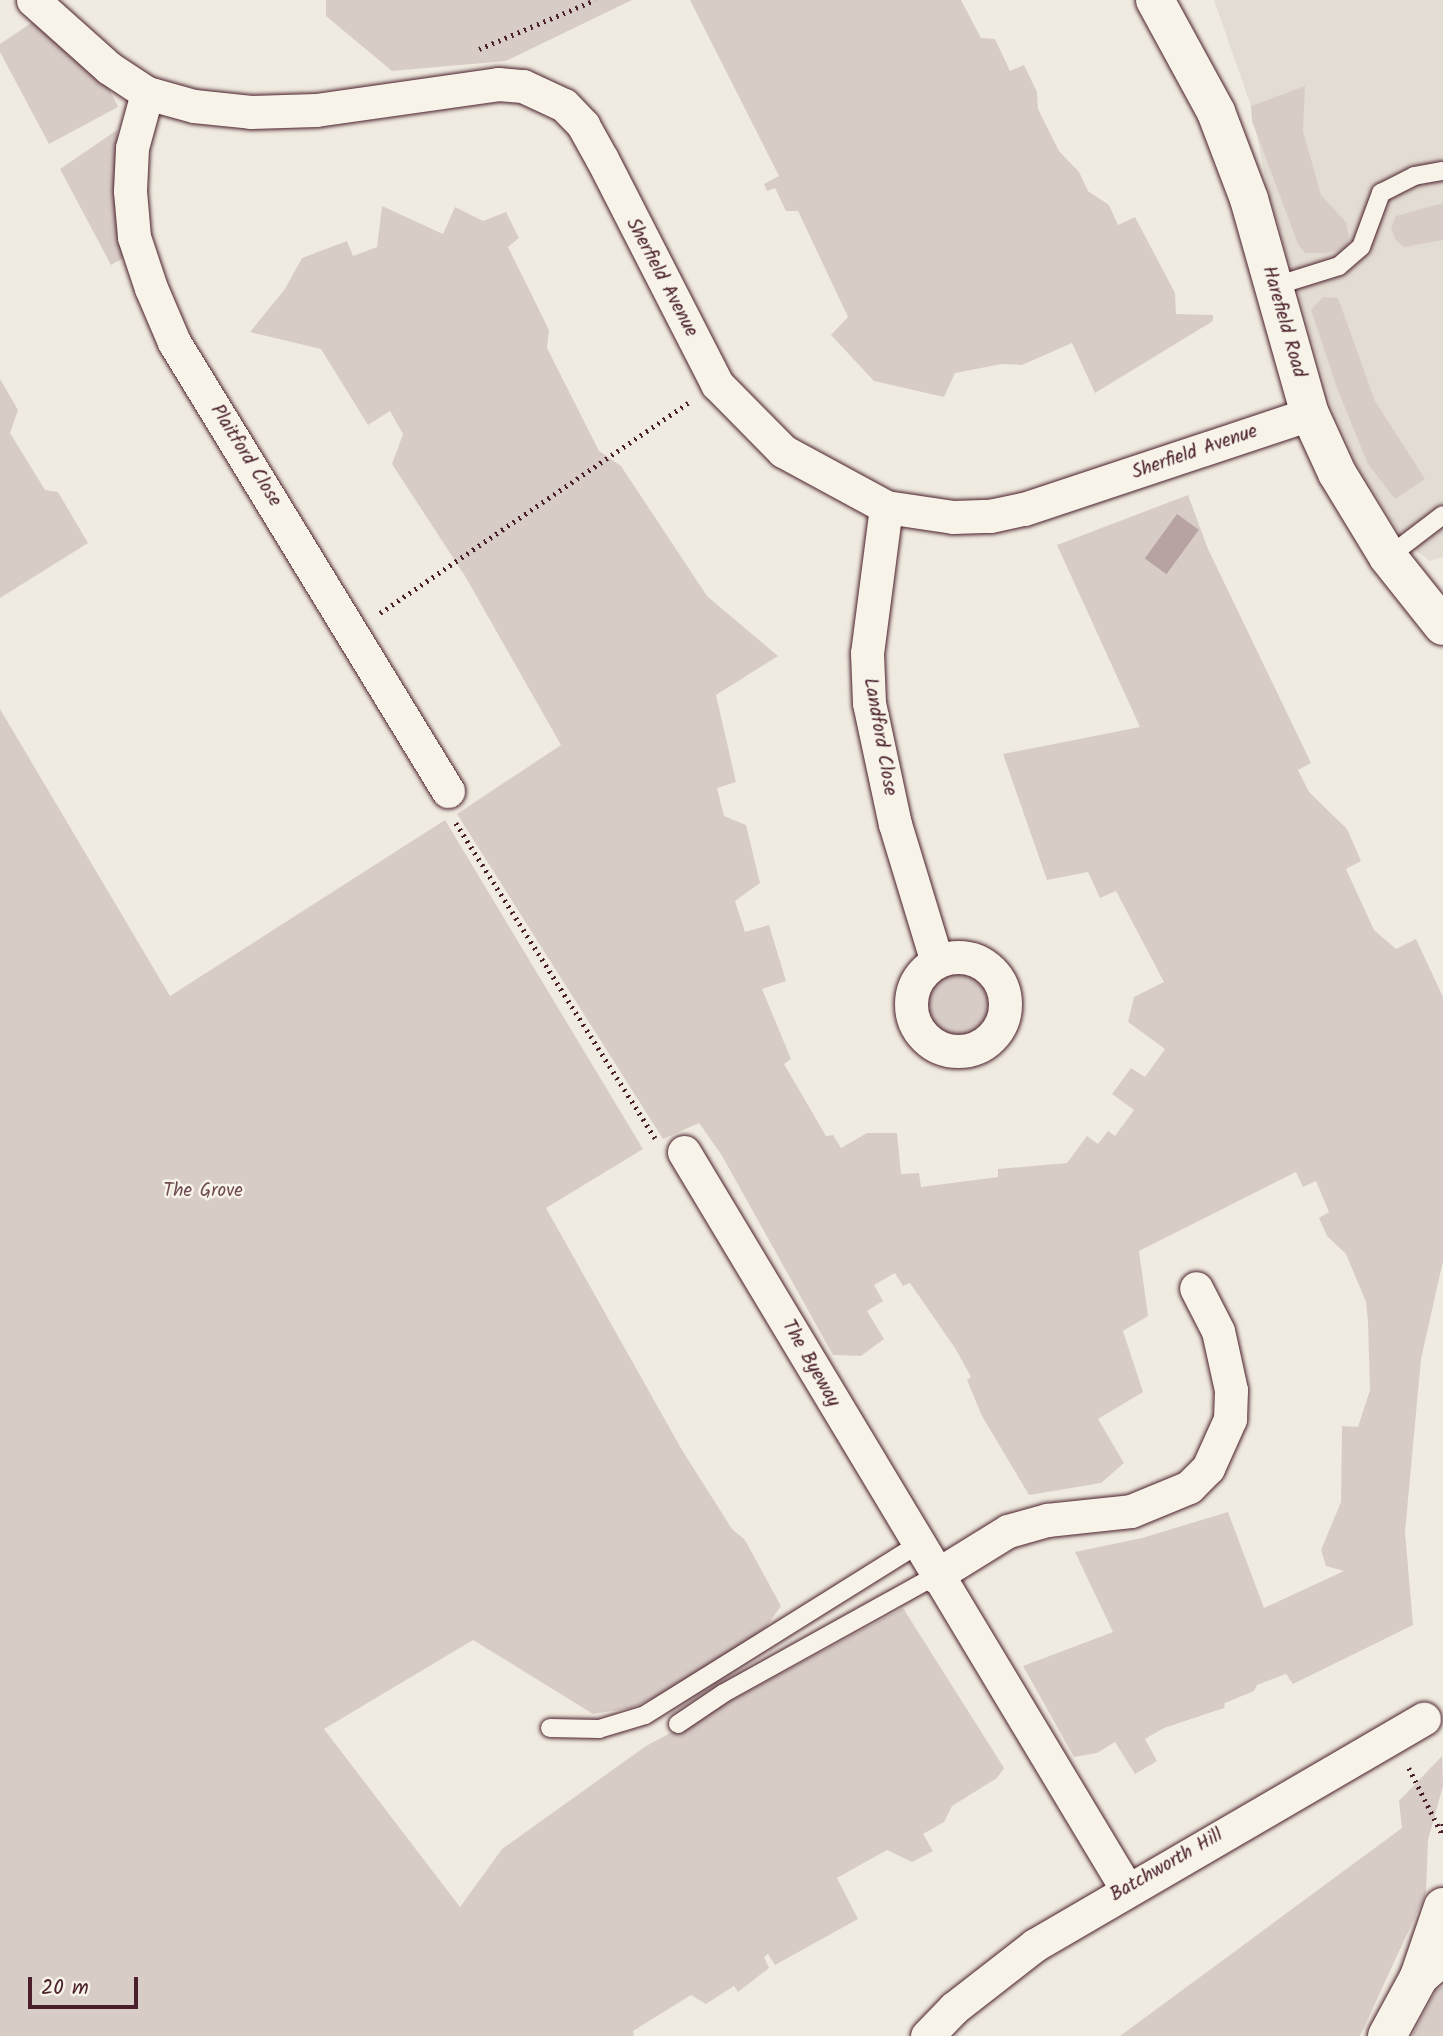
<!DOCTYPE html>
<html>
<head>
<meta charset="utf-8">
<style>
	body { margin:0 }
	#map { position:relative; width:1443px; height:2036px; overflow:hidden; background:#f0ebe0; font-family:Kalam,sans-serif }
	div>[style] { position:absolute }
	.built>* { inset:0; background:#e3dcd2 }
	.green>* { inset:0; background:#d8cdc6 }
	.round { border-radius:50% }
	.water>* { inset:0; background:#b7a4a2; transform-origin:0 0 }
	.path>* { height:4.5px; margin-top:-2.25px; transform-origin:0; background:repeating-linear-gradient(90deg,#4a1f2b 0 2px,transparent 0 7px) }
	.roads { filter:drop-shadow(0 0 2px #4a1f2b) drop-shadow(0 0 2px #4a1f2b) }
	.lane>* { height:18px; margin:-9px; padding:0 9px; transform-origin:9px; border-radius:9px; background:#f7f3e8 }
	.street>* { height:33px; margin:-16.5px; padding:0 16.5px; transform-origin:16.5px; border-radius:16.5px; background:#f7f3e8 }
	.street>.ring { margin:-16.5px; padding:0; box-sizing:content-box; background:none; border:33px solid #f7f3e8; border-radius:50% }
	.secondary>* { height:38px; margin:-19px; padding:0 19px; transform-origin:19px; border-radius:19px; background:#f7f3e8 }
	.primary>* { height:38px; margin:-19px; padding:0 19px; transform-origin:19px; border-radius:19px; background:#f7f3e8 }
	span { translate:-50% -50%; white-space:nowrap; text-align:center; line-height:1.15; -webkit-text-stroke:5px #f7f3e8; paint-order:stroke }
	.street-label { font-size:19px; color:#4a1f2b }
	.park-label { font-size:19px; color:#6e4a52 }
	.scale { position:absolute; left:28px; top:1977px; width:110px; height:32px; box-sizing:border-box; border:4px solid #4a1f2b; border-top:0; padding-left:9px; font-size:21px; line-height:24px; white-space:nowrap; color:#4a1f2b; -webkit-text-stroke:5px #f7f3e8; paint-order:stroke }
</style>
</head>
<body>
<div id="map">
	<div class="built">
		<i style="clip-path:polygon(1214px 0,1443px 0,1443px 557px,1430px 561px,1406px 543px,1358px 467px,1332px 407px,1266px 182px,1251px 106px)"></i>
	</div>
	<div class="green">
		<i style="clip-path:polygon(326px 0,632px 0,506px 61px,392px 71px,326px 16px)"></i>
		<i style="clip-path:polygon(690px 0,961px 0,981px 38px,995px 39px,1010px 71px,1024px 65px,1037px 92px,1038px 109px,1059px 151px,1079px 172px,1088px 191px,1109px 205px,1118px 225px,1135px 217px,1175px 293px,1176px 314px,1213px 315px,1213px 321px,1095px 393px,1072px 343px,1022px 365px,1002px 364px,955px 373px,944px 397px,874px 381px,831px 335px,848px 317px,798px 211px,786px 211px,775px 188px,767px 191px,764px 184px,779px 176px)"></i>
		<i style="clip-path:polygon(34px 21px,106px 82px,118px 107px,49px 144px,0 52px,0 44px)"></i>
		<i style="clip-path:polygon(1305px 86px,1303px 131px,1321px 195px,1346px 222px,1349px 238px,1346px 248px,1327px 253px,1305px 253px,1298px 244px,1252px 121px,1251px 106px)"></i>
		<i style="clip-path:polygon(117px 130px,125px 257px,111px 265px,60px 169px)"></i>
		<i style="clip-path:polygon(1443px 203px,1443px 240px,1404px 247px,1396px 240px,1391px 228px,1396px 216px)"></i>
		<i style="clip-path:polygon(382px 206px,443px 234px,455px 207px,483px 221px,506px 212px,519px 238px,508px 247px,549px 330px,547px 348px,599px 451px,621px 466px,707px 596px,778px 656px,716px 695px,736px 782px,717px 788px,724px 816px,746px 825px,760px 883px,735px 901px,745px 932px,769px 925px,786px 981px,762px 989px,791px 1059px,784px 1064px,826px 1136px,833px 1135px,841px 1148px,867px 1133px,897px 1133px,901px 1174px,919px 1173px,921px 1187px,998px 1177px,998px 1169px,1067px 1163px,1087px 1136px,1098px 1144px,1108px 1131px,1115px 1136px,1134px 1110px,1112px 1094px,1131px 1068px,1145px 1077px,1165px 1049px,1128px 1022px,1134px 997px,1164px 982px,1116px 891px,1100px 898px,1088px 872px,1047px 880px,1003px 754px,1140px 727px,1057px 545px,1188px 495px,1208px 549px,1311px 763px,1298px 770px,1309px 792px,1347px 829px,1361px 861px,1346px 869px,1374px 930px,1396px 949px,1416px 939px,1443px 997px,1443px 1261px,1421px 1359px,1405px 1532px,1413px 1625px,1293px 1684px,1286px 1674px,1257px 1685px,1254px 1691px,1225px 1703px,1224px 1708px,1164px 1728px,1145px 1739px,1157px 1761px,1135px 1774px,1115px 1742px,1097px 1753px,1074px 1757px,1023px 1666px,1113px 1632px,1075px 1552px,1142px 1538px,1228px 1512px,1264px 1608px,1344px 1571px,1326px 1566px,1321px 1550px,1341px 1502px,1342px 1426px,1358px 1427px,1370px 1390px,1368px 1322px,1366px 1302px,1346px 1254px,1327px 1236px,1319px 1218px,1329px 1212px,1316px 1181px,1303px 1187px,1296px 1172px,1139px 1251px,1148px 1316px,1123px 1331px,1143px 1392px,1098px 1419px,1124px 1463px,1101px 1483px,1029px 1495px,982px 1416px,967px 1380px,971px 1377px,955px 1348px,910px 1283px,903px 1286px,895px 1273px,874px 1285px,883px 1301px,867px 1311px,884px 1339px,861px 1356px,833px 1355px,721px 1154px,699px 1123px,663px 1139px,457px 814px,561px 745px,465px 576px,392px 464px,403px 434px,390px 411px,368px 425px,321px 349px,250px 332px,285px 289px,302px 258px,347px 241px,353px 256px,377px 247px)"></i>
		<i style="clip-path:polygon(1323px 297px,1338px 298px,1375px 401px,1425px 479px,1395px 499px,1368px 464px,1337px 388px,1311px 310px)"></i>
		<i style="clip-path:polygon(0 379px,18px 410px,10px 433px,45px 490px,58px 492px,88px 543px,0 598px)"></i>
		<i style="clip-path:polygon(0 709px,170px 996px,445px 820px,643px 1149px,546px 1208px,682px 1450px,732px 1529px,745px 1540px,781px 1606px,766px 1627px,686px 1684px,631px 1708px,593px 1714px,473px 1640px,324px 1729px,460px 1907px,502px 1849px,646px 1746px,903px 1608px,1004px 1768px,997px 1778px,952px 1806px,944px 1822px,923px 1834px,933px 1851px,912px 1862px,887px 1850px,837px 1878px,858px 1919px,775px 1965px,768px 1954px,764px 1957px,769px 1968px,738px 1992px,734px 1986px,706px 2004px,691px 1995px,633px 2031px,634px 2036px,0 2036px)"></i>
		<i class="round" style="left:922px;top:970px;width:70px;height:70px"></i>
		<i style="clip-path:polygon(1442px 1756px,1443px 1786px,1428px 1840px,1426px 1893px,1360px 2036px,1120px 2036px,1402px 1828px,1399px 1801px)"></i>
		<i style="clip-path:polygon(1443px 1986px,1443px 2036px,1412px 2036px,1436px 1990px)"></i>
	</div>
	<div class="water">
		<i style="left:1177px;top:514px;width:27px;height:55px;rotate:36deg"></i>
	</div>
	<div class="path">
		<i style="left:479px;top:49px;width:126px;rotate:-22.9deg"></i>
		<i style="left:380px;top:613px;width:373px;rotate:-34.3deg"></i>
		<i style="left:456px;top:823px;width:373px;rotate:57.7deg"></i>
		<i style="left:1409px;top:1768px;width:72px;rotate:63.4deg"></i>
		<i style="left:1442px;top:1833px;width:11px;rotate:-85deg"></i>
	</div>
	<div class="roads">
		<div class="lane">
			<i style="left:1272px;top:287px;width:70px;rotate:-17.4deg"></i>
			<i style="left:1339px;top:266px;width:29px;rotate:-41deg"></i>
			<i style="left:1361px;top:247px;width:58px;rotate:-69.7deg"></i>
			<i style="left:1381px;top:193px;width:37px;rotate:-27deg"></i>
			<i style="left:1414px;top:176px;width:29px;rotate:-10deg"></i>
			<i style="left:1388px;top:557px;width:69px;rotate:-37.4deg"></i>
			<i style="left:678px;top:1724px;width:55px;rotate:-34deg"></i>
			<i style="left:724px;top:1693px;width:241px;rotate:-29deg"></i>
			<i style="left:550px;top:1728px;width:49px;rotate:1.2deg"></i>
			<i style="left:599px;top:1729px;width:48px;rotate:-16.9deg"></i>
			<i style="left:645px;top:1715px;width:321px;rotate:-32deg"></i>
		</div>
		<div class="street">
			<i style="left:33px;top:0;width:102px;rotate:41.8deg"></i>
			<i style="left:109px;top:68px;width:45px;rotate:33.3deg"></i>
			<i style="left:147px;top:93px;width:49px;rotate:15.5deg"></i>
			<i style="left:194px;top:106px;width:57px;rotate:6deg"></i>
			<i style="left:251px;top:112px;width:65px;rotate:-1.8deg"></i>
			<i style="left:316px;top:110px;width:184px;rotate:-8.1deg"></i>
			<i style="left:498px;top:84px;width:25px;rotate:5deg"></i>
			<i style="left:523px;top:86px;width:45px;rotate:24.9deg"></i>
			<i style="left:564px;top:105px;width:28px;rotate:46deg"></i>
			<i style="left:583px;top:125px;width:39px;rotate:61deg"></i>
			<i style="left:602px;top:159px;width:253px;rotate:62.9deg"></i>
			<i style="left:717px;top:384px;width:94px;rotate:45.4deg"></i>
			<i style="left:783px;top:451px;width:117px;rotate:28.5deg"></i>
			<i style="left:886px;top:507px;width:68px;rotate:8.5deg"></i>
			<i style="left:953px;top:517px;width:37px;rotate:-2deg"></i>
			<i style="left:990px;top:516px;width:35px;rotate:-12deg"></i>
			<i style="left:1024px;top:509px;width:301px;rotate:-18.4deg"></i>
			<i style="left:147px;top:93px;width:57px;rotate:105.3deg"></i>
			<i style="left:132px;top:148px;width:43px;rotate:92.7deg"></i>
			<i style="left:130px;top:191px;width:46px;rotate:85deg"></i>
			<i style="left:134px;top:237px;width:54px;rotate:71.6deg"></i>
			<i style="left:151px;top:288px;width:59px;rotate:66.9deg"></i>
			<i style="left:174px;top:342px;width:526px;rotate:58.61deg"></i>
			<i style="left:886px;top:507px;width:147px;rotate:97.4deg"></i>
			<i style="left:867px;top:653px;width:50px;rotate:87.7deg"></i>
			<i style="left:869px;top:703px;width:124px;rotate:77.9deg"></i>
			<i style="left:895px;top:824px;width:144px;rotate:73.1deg"></i>
			<i class="ring" style="left:911px;top:957px;width:61px;height:61px"></i>
			<i style="left:684px;top:1152px;width:859px;rotate:59.01deg"></i>
			<i style="left:935px;top:1576px;width:86px;rotate:-31.7deg"></i>
			<i style="left:1008px;top:1531px;width:41px;rotate:-15.8deg"></i>
			<i style="left:1047px;top:1520px;width:84px;rotate:-6.1deg"></i>
			<i style="left:1131px;top:1511px;width:63px;rotate:-22.5deg"></i>
			<i style="left:1189px;top:1487px;width:27px;rotate:-45deg"></i>
			<i style="left:1208px;top:1468px;width:54px;rotate:-65.8deg"></i>
			<i style="left:1230px;top:1419px;width:29px;rotate:-88deg"></i>
			<i style="left:1231px;top:1390px;width:60px;rotate:-102.4deg"></i>
			<i style="left:1218px;top:1331px;width:48px;rotate:-117.1deg"></i>
			<i style="left:927px;top:2036px;width:39px;rotate:-46deg"></i>
			<i style="left:954px;top:2008px;width:103px;rotate:-37.9deg"></i>
			<i style="left:1035px;top:1945px;width:450px;rotate:-30.2deg"></i>
		</div>
		<div class="secondary">
			<i style="left:1155px;top:0;width:128px;rotate:61.4deg"></i>
			<i style="left:1216px;top:112px;width:93px;rotate:69.2deg"></i>
			<i style="left:1249px;top:199px;width:223px;rotate:74.2deg"></i>
			<i style="left:1310px;top:414px;width:65px;rotate:65.4deg"></i>
			<i style="left:1337px;top:473px;width:98px;rotate:58.7deg"></i>
			<i style="left:1388px;top:557px;width:88px;rotate:51.4deg"></i>
		</div>
		<div class="primary">
			<i style="left:1419px;top:1977px;width:74px;rotate:-71.1deg"></i>
			<i style="left:1387px;top:2036px;width:67px;rotate:-61.5deg"></i>
			<i style="left:1419px;top:1977px;width:32px;rotate:-41deg"></i>
		</div>
	</div>
	<div class="street-label">
		<span style="left:661px;top:278px;rotate:62deg">Sherfield Avenue</span>
		<span style="left:1283px;top:322px;rotate:74deg">Harefield Road</span>
		<span style="left:1195px;top:453px;rotate:-19deg">Sherfield Avenue</span>
		<span style="left:245px;top:456px;rotate:58deg">Plaitford Close</span>
		<span style="left:879px;top:737px;rotate:80deg">Landford Close</span>
		<span style="left:810px;top:1364px;rotate:60deg">The Byeway</span>
		<span style="left:1167px;top:1866px;rotate:-30deg">Batchworth Hill</span>
	</div>
	<div class="park-label">
		<span style="left:203px;top:1192px">The Grove</span>
	</div>
	<div class="scale">20 m</div>
</div>
</body>
</html>
